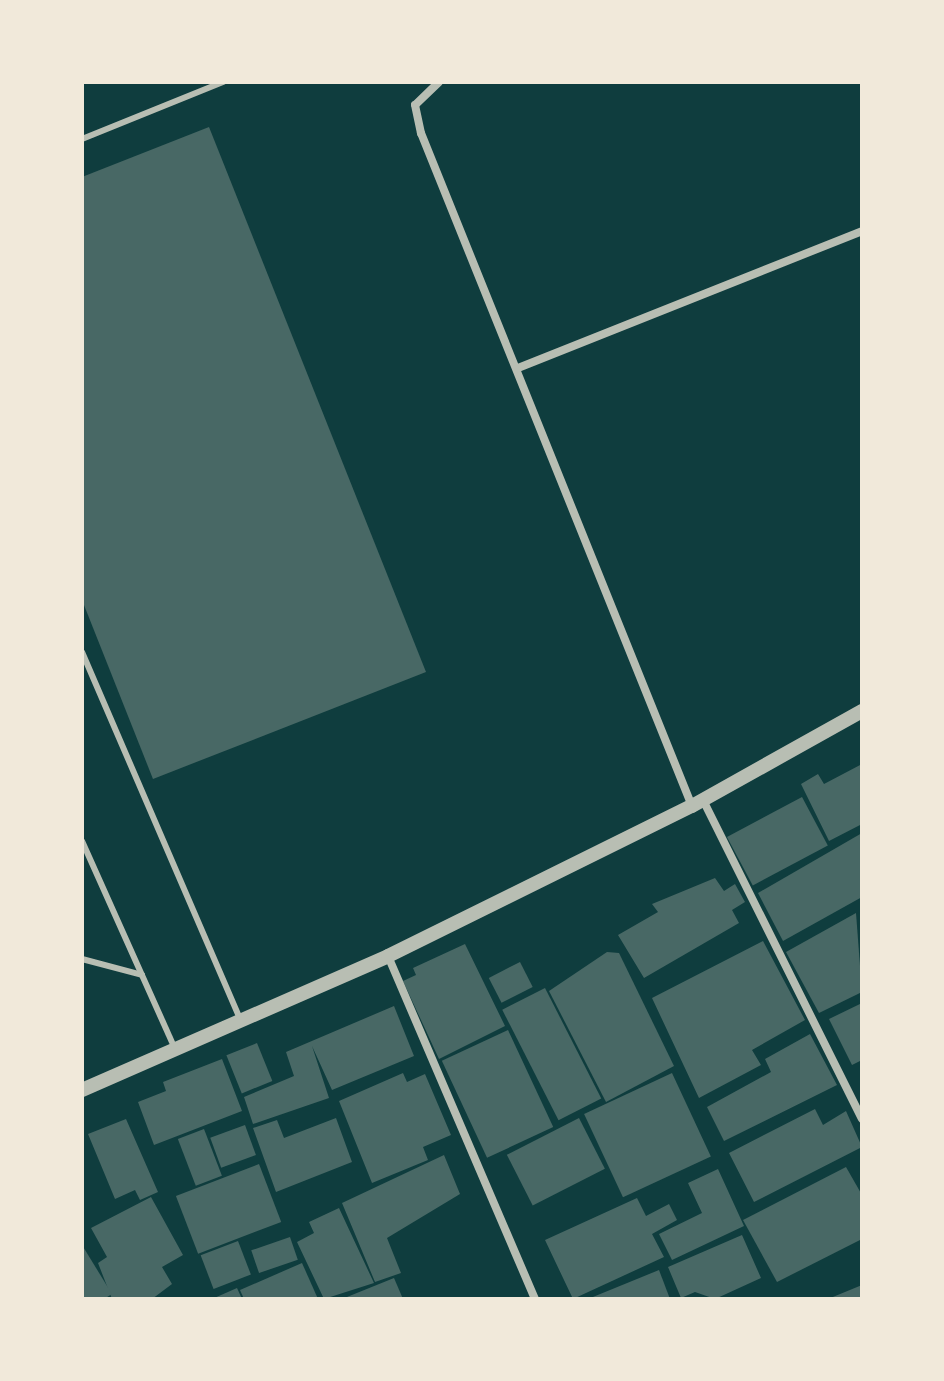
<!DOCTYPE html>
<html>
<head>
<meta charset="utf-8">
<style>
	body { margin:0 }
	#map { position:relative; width:944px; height:1381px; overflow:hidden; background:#0f3d3e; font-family:Lato,sans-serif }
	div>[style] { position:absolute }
	.building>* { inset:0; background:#486865; transform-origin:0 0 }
	.service>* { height:6px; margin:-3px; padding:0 3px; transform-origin:3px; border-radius:3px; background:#b8beb3 }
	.minor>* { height:8px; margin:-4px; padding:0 4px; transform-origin:4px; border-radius:4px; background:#b8beb3 }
	.tertiary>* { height:14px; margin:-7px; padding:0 7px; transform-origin:7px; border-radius:7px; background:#b8beb3 }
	span { translate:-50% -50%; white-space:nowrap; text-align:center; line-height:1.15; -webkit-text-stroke:6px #f1e9da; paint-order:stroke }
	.frame { position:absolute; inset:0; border:84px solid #f1e9da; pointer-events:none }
</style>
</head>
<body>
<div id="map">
	<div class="building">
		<i style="clip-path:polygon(209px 127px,426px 672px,153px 779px,82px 600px,82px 177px)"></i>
		<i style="clip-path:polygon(862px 764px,862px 824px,829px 841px,801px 784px,818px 774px,824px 784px)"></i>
		<i style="left:802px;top:797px;width:55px;height:85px;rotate:62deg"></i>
		<i style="clip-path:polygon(862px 833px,862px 897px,783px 941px,758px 893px)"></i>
		<i style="clip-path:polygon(715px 878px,724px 891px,735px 884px,745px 902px,732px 910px,739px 923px,644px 978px,618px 935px,658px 912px,652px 904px)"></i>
		<i style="clip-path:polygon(856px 913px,862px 992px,819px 1013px,786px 952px)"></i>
		<i style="clip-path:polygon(763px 941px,805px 1020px,752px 1050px,761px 1065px,699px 1098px,652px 998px)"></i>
		<i style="clip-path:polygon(465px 944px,505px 1026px,439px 1059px,403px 981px,416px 975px,413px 968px)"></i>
		<i style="clip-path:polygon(607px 952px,619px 953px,674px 1066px,606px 1102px,549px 991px)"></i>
		<i style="left:520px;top:962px;width:28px;height:35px;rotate:63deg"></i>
		<i style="left:545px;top:988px;width:124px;height:48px;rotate:63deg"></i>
		<i style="clip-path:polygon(862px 1003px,862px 1060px,852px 1065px,829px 1019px)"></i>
		<i style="clip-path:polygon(394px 1006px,414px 1056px,332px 1090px,312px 1046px,329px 1098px,253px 1124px,244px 1097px,294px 1076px,286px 1052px)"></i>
		<i style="left:508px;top:1030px;width:107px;height:73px;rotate:65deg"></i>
		<i style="clip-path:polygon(810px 1034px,837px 1085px,724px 1141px,707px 1107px,771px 1072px,765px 1059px)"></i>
		<i style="left:257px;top:1043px;width:41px;height:33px;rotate:68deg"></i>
		<i style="clip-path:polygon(222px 1059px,242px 1111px,154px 1145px,138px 1102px,166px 1091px,163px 1082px)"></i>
		<i style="clip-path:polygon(403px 1073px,407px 1082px,425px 1074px,451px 1135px,423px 1147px,428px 1160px,372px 1183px,339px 1101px)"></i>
		<i style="left:672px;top:1073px;width:92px;height:97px;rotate:65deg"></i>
		<i style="clip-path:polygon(815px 1109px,823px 1125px,846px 1111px,862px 1147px,754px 1202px,729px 1153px)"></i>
		<i style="clip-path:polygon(336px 1118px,352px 1162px,276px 1192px,253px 1128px,277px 1120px,284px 1138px)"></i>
		<i style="left:579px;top:1118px;width:57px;height:81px;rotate:63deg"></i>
		<i style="clip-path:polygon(126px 1119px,158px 1192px,140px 1200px,135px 1190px,115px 1199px,88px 1134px)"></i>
		<i style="left:245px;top:1125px;width:32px;height:37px;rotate:70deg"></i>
		<i style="left:204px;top:1129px;width:50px;height:28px;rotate:69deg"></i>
		<i style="clip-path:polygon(444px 1155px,460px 1194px,387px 1238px,401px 1273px,375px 1282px,342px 1203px)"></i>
		<i style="left:259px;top:1164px;width:62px;height:89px;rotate:69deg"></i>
		<i style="clip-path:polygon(846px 1167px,862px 1195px,862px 1239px,777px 1282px,743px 1220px)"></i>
		<i style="clip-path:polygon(718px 1169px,744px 1226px,672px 1260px,659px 1234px,702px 1213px,688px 1183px)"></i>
		<i style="clip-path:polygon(151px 1197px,183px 1255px,162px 1267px,172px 1284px,152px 1299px,112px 1299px,98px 1263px,107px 1257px,91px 1228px)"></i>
		<i style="clip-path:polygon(637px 1198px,646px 1216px,669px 1204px,677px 1220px,652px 1234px,664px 1257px,573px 1299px,545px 1240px)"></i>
		<i style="clip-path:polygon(339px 1208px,374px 1283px,324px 1299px,297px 1242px,314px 1233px,309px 1222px)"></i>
		<i style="clip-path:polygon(742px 1235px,761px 1278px,715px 1299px,695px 1292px,681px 1298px,668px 1267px)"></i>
		<i style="left:290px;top:1237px;width:24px;height:41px;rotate:71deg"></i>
		<i style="left:238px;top:1241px;width:36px;height:40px;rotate:69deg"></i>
		<i style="clip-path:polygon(82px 1245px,112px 1294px,104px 1299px,82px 1299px)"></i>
		<i style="clip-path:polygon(302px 1263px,318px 1299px,244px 1299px,240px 1290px)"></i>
		<i style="clip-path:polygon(659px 1270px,670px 1299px,588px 1299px)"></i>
		<i style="clip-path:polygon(394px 1278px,403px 1299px,342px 1299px)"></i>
		<i style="clip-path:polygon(862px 1285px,862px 1299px,828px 1299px)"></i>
		<i style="clip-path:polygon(237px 1288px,242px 1299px,212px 1299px)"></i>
	</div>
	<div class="service">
		<i style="left:82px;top:139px;width:152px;rotate:-22deg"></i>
		<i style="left:82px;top:652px;width:402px;rotate:66.7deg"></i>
		<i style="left:82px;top:841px;width:228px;rotate:65.9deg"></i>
		<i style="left:82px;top:959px;width:62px;rotate:14.9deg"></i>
	</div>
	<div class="minor">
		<i style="left:439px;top:82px;width:33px;rotate:136deg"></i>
		<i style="left:415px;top:105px;width:29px;rotate:78deg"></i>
		<i style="left:421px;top:133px;width:726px;rotate:68.07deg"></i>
		<i style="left:518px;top:368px;width:370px;rotate:-21.7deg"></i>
		<i style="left:703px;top:800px;width:356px;rotate:63.5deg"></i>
		<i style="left:388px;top:956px;width:373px;rotate:66.8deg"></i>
	</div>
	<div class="tertiary">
		<i style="left:82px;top:1090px;width:334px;rotate:-23.6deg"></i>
		<i style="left:388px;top:956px;width:339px;rotate:-26.3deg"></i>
		<i style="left:692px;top:806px;width:195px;rotate:-29.2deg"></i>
	</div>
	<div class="frame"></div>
</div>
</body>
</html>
